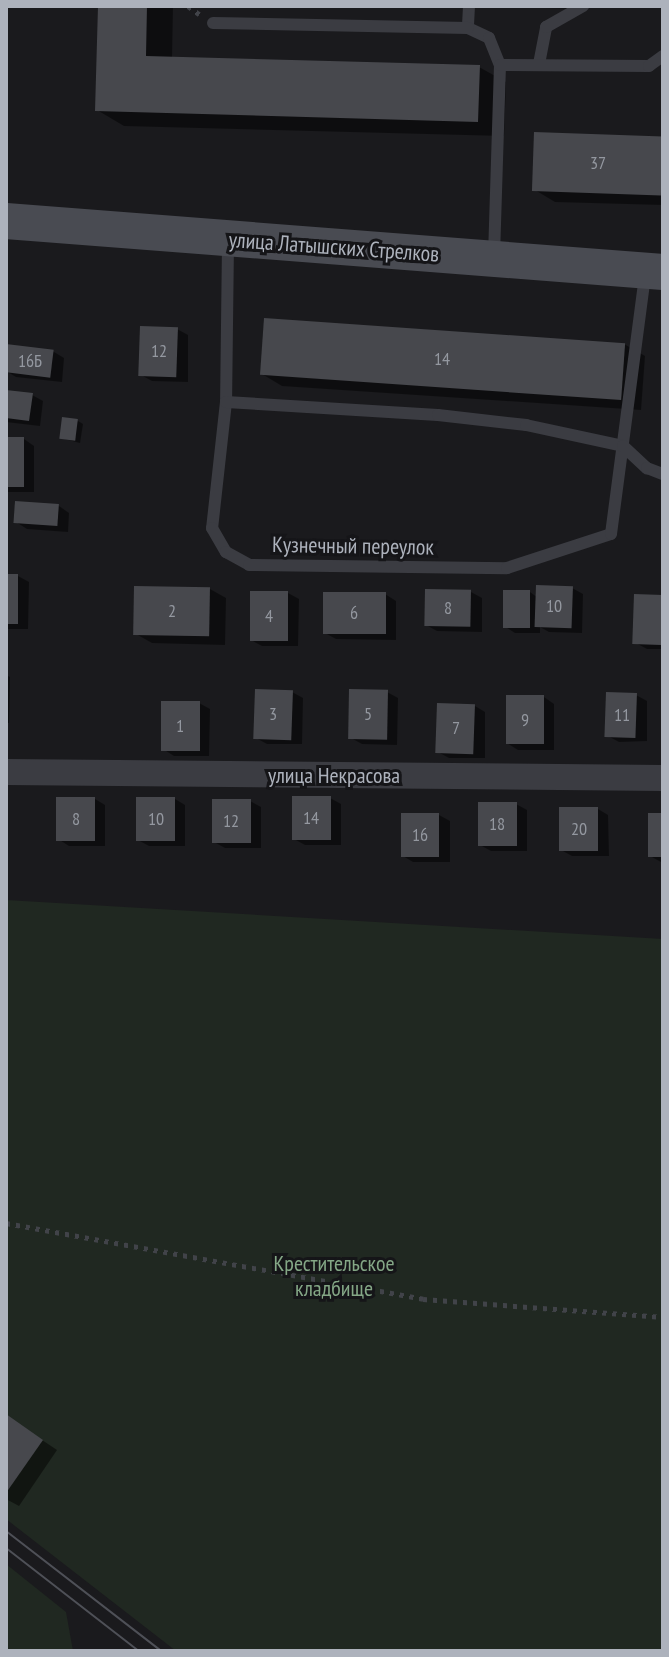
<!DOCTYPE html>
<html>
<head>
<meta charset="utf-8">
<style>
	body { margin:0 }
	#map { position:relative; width:669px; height:1657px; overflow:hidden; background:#1a1a1d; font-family:"PT Sans Narrow",sans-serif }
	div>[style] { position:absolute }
	.green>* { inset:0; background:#202821 }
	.shadow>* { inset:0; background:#0007 }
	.building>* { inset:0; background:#47484d; transform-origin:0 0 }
	.path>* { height:5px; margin-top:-2.5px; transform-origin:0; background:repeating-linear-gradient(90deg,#414349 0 4px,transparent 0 10px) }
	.lane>* { height:12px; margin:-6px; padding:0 6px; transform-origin:6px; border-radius:6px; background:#3b3c42 }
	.street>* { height:26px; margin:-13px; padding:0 13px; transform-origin:13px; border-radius:13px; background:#3b3c42 }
	.secondary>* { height:36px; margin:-18px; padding:0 18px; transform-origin:18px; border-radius:18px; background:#494b52 }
	.tram>* { height:2px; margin:-1px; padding:0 1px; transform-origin:1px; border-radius:1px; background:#4e5057 }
	span { translate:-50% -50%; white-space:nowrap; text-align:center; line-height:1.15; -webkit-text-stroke:6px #151518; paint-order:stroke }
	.number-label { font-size:18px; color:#9498a0 }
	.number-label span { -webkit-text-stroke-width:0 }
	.street-label { font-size:22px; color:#adb2bc }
	.park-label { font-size:22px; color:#84a786 }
	.frame { position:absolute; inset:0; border:8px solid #adb2bc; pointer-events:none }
</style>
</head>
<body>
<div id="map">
	<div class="green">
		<i style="clip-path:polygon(6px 900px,663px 939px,663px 1651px,176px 1651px,6px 1519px)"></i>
		<i style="clip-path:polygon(6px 1564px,66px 1612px,73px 1651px,6px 1651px)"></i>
	</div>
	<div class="shadow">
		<i style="clip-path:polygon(100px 6px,173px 6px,172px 58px,479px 67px,506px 82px,504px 136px,124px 126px,97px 110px)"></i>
		<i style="clip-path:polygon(541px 6px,588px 6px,588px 9px,545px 8px)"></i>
		<i style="clip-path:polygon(663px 138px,663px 205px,555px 202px,535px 190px)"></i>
		<i style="clip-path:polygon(177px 329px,188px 335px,188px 382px,152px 381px,141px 375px)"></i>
		<i style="clip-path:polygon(624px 344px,645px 356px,641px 410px,282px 386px,262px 374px)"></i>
		<i style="clip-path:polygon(54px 352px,64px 358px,62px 382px,16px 377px,6px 371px,6px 362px)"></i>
		<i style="clip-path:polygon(6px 392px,32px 395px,43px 401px,40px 426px,6px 422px)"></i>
		<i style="clip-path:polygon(78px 421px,83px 424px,80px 443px,61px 438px)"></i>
		<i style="clip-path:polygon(6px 439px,24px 439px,34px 446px,34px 492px,6px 492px)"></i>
		<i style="clip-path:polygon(59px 506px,69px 513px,68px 532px,27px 529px,16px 522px)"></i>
		<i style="clip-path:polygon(6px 576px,18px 576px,29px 582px,28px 629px,6px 629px)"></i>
		<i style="clip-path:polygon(572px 588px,583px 594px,582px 633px,549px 632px,540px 627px,540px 633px,515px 633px,504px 626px,530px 592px,538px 598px)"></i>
		<i style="clip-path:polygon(210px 589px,226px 598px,225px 645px,152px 643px,136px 634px)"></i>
		<i style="clip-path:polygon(471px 592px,482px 598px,482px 632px,437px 631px,426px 625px)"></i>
		<i style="clip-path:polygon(288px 593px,299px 599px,298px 646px,262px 646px,251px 640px)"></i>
		<i style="clip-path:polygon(385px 594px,396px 601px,396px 640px,336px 639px,325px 633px)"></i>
		<i style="clip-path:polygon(663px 597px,663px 649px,647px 649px,636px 643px)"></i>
		<i style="clip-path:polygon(6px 675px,10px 677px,9px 723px,6px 723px)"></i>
		<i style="clip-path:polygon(292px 692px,303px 698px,302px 744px,267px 744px,256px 738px)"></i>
		<i style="clip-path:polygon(387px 692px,398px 698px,397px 745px,362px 744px,351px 738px)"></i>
		<i style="clip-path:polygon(636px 695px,647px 701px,647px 741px,619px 742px,608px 736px)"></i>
		<i style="clip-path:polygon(544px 697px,554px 704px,554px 750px,518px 750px,507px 743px)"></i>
		<i style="clip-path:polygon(199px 703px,210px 709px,209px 756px,174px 756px,163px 749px)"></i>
		<i style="clip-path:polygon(475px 706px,485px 712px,485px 758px,449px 758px,438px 752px)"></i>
		<i style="clip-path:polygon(330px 798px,341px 804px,341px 845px,305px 845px,294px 839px)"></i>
		<i style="clip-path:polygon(95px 799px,105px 805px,105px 846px,69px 846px,58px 839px)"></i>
		<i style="clip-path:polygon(175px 799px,185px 805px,185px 846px,149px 846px,138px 840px)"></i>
		<i style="clip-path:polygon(250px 801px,261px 807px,261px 848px,225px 848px,214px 842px)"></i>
		<i style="clip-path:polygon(516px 804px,527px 810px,527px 851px,491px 851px,480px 845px)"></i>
		<i style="clip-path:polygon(598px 809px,608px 815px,609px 856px,572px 856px,561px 850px)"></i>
		<i style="clip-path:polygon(439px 815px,450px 821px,450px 862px,413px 862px,403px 856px)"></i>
		<i style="clip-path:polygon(663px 815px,663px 862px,661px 862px,650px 856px)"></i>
		<i style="clip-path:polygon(6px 1416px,57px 1450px,19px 1506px,6px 1499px)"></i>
	</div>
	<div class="building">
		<i style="clip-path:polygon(98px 6px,147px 6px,146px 56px,480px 65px,478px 122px,95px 111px)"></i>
		<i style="left:534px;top:132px;width:129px;height:59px;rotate:2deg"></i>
		<i style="left:264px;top:318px;width:362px;height:57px;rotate:4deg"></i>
		<i style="left:140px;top:326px;width:38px;height:50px;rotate:2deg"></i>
		<i style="left:6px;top:344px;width:48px;height:28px;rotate:7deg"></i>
		<i style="clip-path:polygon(6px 390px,33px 393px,29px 421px,6px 418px)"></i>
		<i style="left:62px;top:417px;width:16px;height:22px;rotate:7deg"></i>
		<i style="left:6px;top:437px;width:18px;height:50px"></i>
		<i style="left:15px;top:501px;width:44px;height:22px;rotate:4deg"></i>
		<i style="left:6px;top:574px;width:12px;height:50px"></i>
		<i style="left:536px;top:585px;width:37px;height:42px;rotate:2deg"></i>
		<i style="left:134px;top:586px;width:76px;height:49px;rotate:1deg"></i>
		<i style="left:425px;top:589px;width:46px;height:37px;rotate:1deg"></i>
		<i style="left:503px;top:590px;width:27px;height:38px"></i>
		<i style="left:250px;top:591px;width:38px;height:50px"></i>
		<i style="left:323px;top:592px;width:63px;height:42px"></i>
		<i style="left:634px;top:594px;width:29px;height:50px;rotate:2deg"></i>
		<i style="left:255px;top:689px;width:38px;height:50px;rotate:2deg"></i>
		<i style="left:349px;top:689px;width:39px;height:50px;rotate:1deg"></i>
		<i style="left:606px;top:692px;width:31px;height:45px;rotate:2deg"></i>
		<i style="left:506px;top:695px;width:38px;height:49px"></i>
		<i style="left:161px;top:701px;width:39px;height:50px"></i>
		<i style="left:437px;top:703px;width:38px;height:50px;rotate:2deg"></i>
		<i style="left:292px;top:796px;width:39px;height:44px"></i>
		<i style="left:56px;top:797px;width:39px;height:44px"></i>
		<i style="left:136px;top:797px;width:39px;height:44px"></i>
		<i style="left:212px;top:799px;width:39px;height:44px"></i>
		<i style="left:478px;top:802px;width:39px;height:44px"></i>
		<i style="left:559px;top:807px;width:39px;height:44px"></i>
		<i style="left:401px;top:813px;width:38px;height:44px"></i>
		<i style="left:648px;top:813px;width:15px;height:44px"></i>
		<i style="clip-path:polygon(6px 1414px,43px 1440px,6px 1493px)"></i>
	</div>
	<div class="path">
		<i style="left:188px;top:6px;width:14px;rotate:36deg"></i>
		<i style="left:6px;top:1223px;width:424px;rotate:10.3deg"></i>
		<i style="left:423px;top:1299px;width:241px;rotate:4.3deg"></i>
	</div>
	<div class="lane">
		<i style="left:469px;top:6px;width:22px;rotate:93deg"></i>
		<i style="left:468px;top:28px;width:23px;rotate:25deg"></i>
		<i style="left:489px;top:38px;width:29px;rotate:68deg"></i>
		<i style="left:500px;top:65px;width:191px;rotate:91.8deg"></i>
		<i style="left:213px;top:23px;width:255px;rotate:1.1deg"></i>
		<i style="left:539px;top:64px;width:38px;rotate:-79deg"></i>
		<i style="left:546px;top:27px;width:43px;rotate:-29.6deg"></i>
		<i style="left:500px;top:65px;width:149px;rotate:0.4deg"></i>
		<i style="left:649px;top:66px;width:17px;rotate:-36deg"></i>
		<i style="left:228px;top:243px;width:159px;rotate:90.7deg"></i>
		<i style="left:226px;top:402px;width:127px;rotate:96.3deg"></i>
		<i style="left:212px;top:528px;width:28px;rotate:60deg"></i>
		<i style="left:226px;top:552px;width:26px;rotate:29deg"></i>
		<i style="left:249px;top:565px;width:258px;rotate:0.7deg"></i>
		<i style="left:507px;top:568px;width:109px;rotate:-18.1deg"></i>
		<i style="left:611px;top:534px;width:262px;rotate:-82.5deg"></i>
		<i style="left:226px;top:402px;width:212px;rotate:3.5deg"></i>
		<i style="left:438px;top:415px;width:89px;rotate:6.5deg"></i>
		<i style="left:526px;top:425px;width:99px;rotate:12.2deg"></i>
		<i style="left:623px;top:446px;width:33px;rotate:43deg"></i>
		<i style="left:647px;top:468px;width:17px;rotate:21deg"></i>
	</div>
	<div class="street">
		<i style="left:6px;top:772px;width:657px;rotate:0.52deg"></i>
	</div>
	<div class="secondary">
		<i style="left:6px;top:221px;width:659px;rotate:4.44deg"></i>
	</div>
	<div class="tram">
		<i style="left:6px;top:1531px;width:196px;rotate:37.7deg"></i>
		<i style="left:6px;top:1548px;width:168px;rotate:37.8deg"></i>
	</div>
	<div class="number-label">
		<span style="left:598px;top:163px">37</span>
		<span style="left:159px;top:351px">12</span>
		<span style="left:442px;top:359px">14</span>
		<span style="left:30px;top:361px">16Б</span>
		<span style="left:554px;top:606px">10</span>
		<span style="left:448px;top:608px">8</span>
		<span style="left:172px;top:611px">2</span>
		<span style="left:354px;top:613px">6</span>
		<span style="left:269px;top:616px">4</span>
		<span style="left:273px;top:714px">3</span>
		<span style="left:368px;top:714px">5</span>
		<span style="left:622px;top:715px">11</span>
		<span style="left:525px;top:720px">9</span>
		<span style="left:180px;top:726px">1</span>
		<span style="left:456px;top:728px">7</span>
		<span style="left:311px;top:818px">14</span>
		<span style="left:76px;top:819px">8</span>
		<span style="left:156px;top:819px">10</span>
		<span style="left:231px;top:821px">12</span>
		<span style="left:497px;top:824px">18</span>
		<span style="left:579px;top:829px">20</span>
		<span style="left:420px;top:835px">16</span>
	</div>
	<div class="street-label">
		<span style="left:334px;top:247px;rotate:4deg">улица Латышских Стрелков</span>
		<span style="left:353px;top:546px;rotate:1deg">Кузнечный переулок</span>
		<span style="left:334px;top:776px">улица Некрасова</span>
	</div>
	<div class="park-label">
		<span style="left:334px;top:1276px">Крестительское<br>кладбище</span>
	</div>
	<div class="frame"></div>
</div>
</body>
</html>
